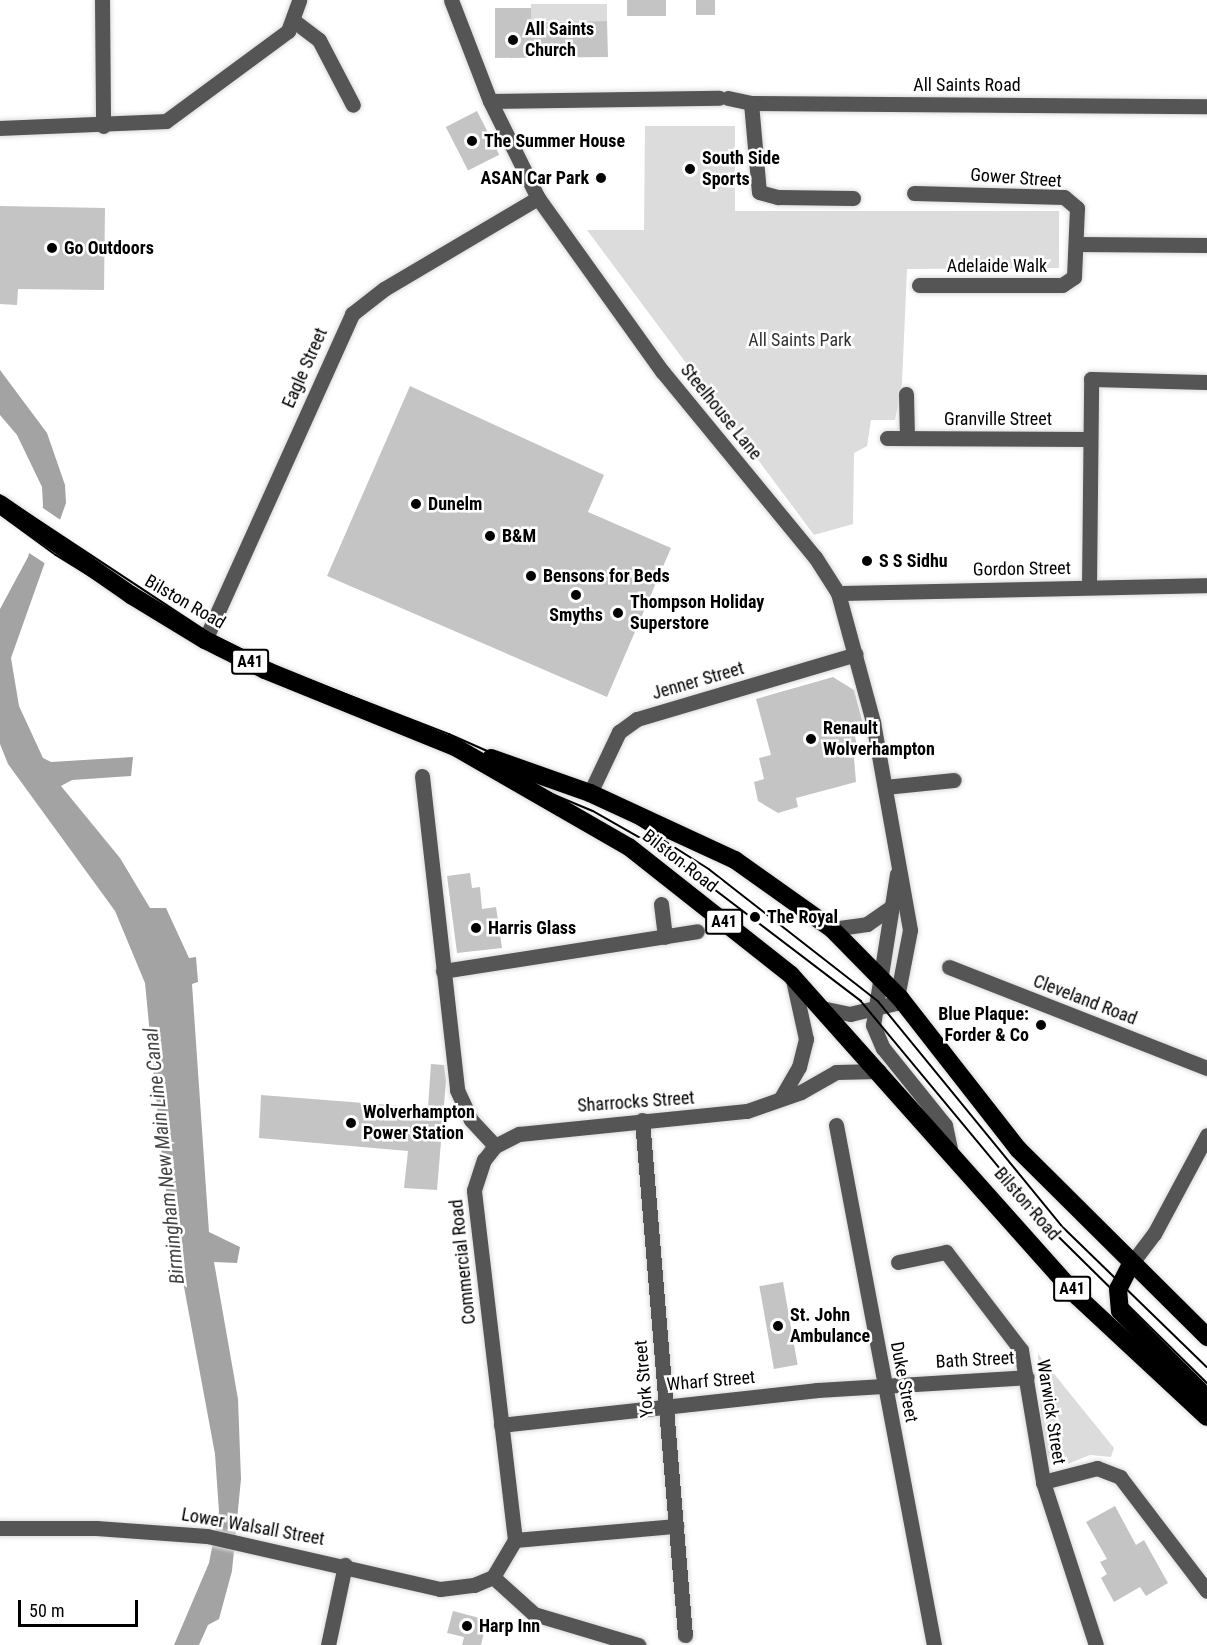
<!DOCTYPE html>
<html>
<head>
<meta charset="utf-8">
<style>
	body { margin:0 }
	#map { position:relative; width:1207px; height:1645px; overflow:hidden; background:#fff; font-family:"Roboto Condensed",sans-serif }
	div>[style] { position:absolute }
	.green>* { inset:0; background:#dcdcdc; transform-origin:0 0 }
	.water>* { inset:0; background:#a3a3a3 }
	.pier>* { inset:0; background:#fff }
	.building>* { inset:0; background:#c4c4c4; transform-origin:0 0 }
	.roads { filter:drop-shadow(0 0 2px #dbdbdb) drop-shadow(0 0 2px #dbdbdb) }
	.minor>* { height:15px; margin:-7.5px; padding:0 7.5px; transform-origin:7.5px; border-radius:7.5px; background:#555 }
	.highway>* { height:18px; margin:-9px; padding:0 9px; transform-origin:9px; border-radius:9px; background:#000 }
	.tram>* { height:1.5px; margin:-0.75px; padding:0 0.75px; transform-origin:0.75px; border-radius:0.75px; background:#000 }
	.dots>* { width:16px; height:16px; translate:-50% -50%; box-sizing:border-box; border:3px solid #fff; border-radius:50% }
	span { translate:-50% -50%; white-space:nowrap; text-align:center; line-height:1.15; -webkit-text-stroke:5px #fff; paint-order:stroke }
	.shield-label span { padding:2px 4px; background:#fff; border:2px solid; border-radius:4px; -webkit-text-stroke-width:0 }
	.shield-label { font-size:16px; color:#000; font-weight:700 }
	.poi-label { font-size:18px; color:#000; font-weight:700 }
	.left { translate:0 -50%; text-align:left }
	.right { translate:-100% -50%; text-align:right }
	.street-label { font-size:18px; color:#000 }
	.park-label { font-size:18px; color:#333 }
	.water-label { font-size:20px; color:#444; font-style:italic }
	.scale { position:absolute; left:18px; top:1600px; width:120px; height:27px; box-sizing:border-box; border:3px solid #000; border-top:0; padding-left:8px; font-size:18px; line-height:21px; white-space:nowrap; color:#000; -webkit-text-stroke:4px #fff; paint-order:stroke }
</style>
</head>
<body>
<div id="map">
	<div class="green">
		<i style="left:607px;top:4px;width:17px;height:76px;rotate:90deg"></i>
		<i style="clip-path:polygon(645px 126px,735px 126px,735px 211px,1059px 211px,1059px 268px,907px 269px,902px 383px,895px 420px,871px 420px,867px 446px,854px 453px,853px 524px,814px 535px,587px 230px,644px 230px)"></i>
		<i style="clip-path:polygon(1038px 1354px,1114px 1448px,1111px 1457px,1090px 1455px,1065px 1465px,1049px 1458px,1043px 1447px)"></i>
	</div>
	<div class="water">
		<i style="clip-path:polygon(0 370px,47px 433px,65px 485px,66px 503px,11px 658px,19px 706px,43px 758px,51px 762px,133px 757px,131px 776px,72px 780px,61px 786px,120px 858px,150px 908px,166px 908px,189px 958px,196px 957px,198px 982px,192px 984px,209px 1232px,240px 1247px,237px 1263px,214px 1262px,238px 1399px,241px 1479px,232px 1571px,219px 1619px,208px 1625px,199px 1645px,174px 1645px,209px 1563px,219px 1512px,215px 1454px,164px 1179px,145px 983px,115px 911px,8px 764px,0 744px,0 609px,28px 557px,43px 506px,42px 487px,17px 435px,0 415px)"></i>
	</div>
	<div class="pier">
		<i style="clip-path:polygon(40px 506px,62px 521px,46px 564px,26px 551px)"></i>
	</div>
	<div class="building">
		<i style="left:627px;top:0;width:39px;height:16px"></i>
		<i style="left:696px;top:0;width:19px;height:15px"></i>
		<i style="clip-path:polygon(495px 8px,531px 8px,531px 22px,607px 21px,608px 57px,495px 58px)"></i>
		<i style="left:477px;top:111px;width:49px;height:35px;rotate:63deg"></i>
		<i style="clip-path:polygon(0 206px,105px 208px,104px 290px,18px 289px,17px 305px,0 304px)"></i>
		<i style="clip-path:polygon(410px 386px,604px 475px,588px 512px,671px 548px,607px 697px,327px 576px)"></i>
		<i style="clip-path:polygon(833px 677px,854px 690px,863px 724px,865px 731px,854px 733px,857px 745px,853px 746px,856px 782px,796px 798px,798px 807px,778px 813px,758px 801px,754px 782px,764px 779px,759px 758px,771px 755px,756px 699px)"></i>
		<i style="clip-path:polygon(470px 873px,472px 888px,480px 887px,482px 909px,496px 907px,502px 948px,457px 953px,447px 876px)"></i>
		<i style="clip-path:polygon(431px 1064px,444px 1065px,446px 1081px,437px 1190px,404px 1188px,408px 1151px,259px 1138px,261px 1095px,428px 1108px)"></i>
		<i style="left:783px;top:1282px;width:84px;height:24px;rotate:80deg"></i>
		<i style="clip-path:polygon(1115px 1506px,1136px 1545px,1144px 1540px,1168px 1583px,1146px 1596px,1140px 1587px,1114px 1602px,1101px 1578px,1107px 1574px,1100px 1562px,1107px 1559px,1086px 1522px)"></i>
		<i style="clip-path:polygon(453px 1611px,487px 1620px,481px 1645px,462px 1645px,464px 1637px,447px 1633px)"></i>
	</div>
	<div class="roads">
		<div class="minor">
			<i style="left:102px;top:0;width:126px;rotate:89.5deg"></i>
			<i style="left:451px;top:0;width:108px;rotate:68.9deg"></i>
			<i style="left:490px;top:101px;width:108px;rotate:63.7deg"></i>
			<i style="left:538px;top:198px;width:213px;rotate:54.4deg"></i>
			<i style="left:662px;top:371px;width:241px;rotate:50.6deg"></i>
			<i style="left:815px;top:557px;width:43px;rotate:57.4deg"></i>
			<i style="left:838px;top:593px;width:134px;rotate:74.8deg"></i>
			<i style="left:873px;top:722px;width:211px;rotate:79.9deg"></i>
			<i style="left:910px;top:930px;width:74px;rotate:100.9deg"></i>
			<i style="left:896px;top:1003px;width:47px;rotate:166.6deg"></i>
			<i style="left:850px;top:1014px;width:29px;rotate:-168deg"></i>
			<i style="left:294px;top:21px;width:31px;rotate:37deg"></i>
			<i style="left:319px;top:40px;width:73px;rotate:62.4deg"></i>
			<i style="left:728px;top:98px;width:24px;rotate:12deg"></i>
			<i style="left:751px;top:103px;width:456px;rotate:0.4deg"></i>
			<i style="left:490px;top:101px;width:229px;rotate:-0.8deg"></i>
			<i style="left:751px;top:103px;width:89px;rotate:84.9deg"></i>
			<i style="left:759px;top:192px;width:20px;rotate:15deg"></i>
			<i style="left:778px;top:197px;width:75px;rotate:0.8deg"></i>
			<i style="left:0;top:128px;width:166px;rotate:-2.4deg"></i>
			<i style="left:166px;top:121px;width:152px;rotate:-36.4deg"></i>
			<i style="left:288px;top:31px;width:33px;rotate:-70deg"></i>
			<i style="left:914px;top:193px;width:150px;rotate:1.5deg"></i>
			<i style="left:1064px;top:197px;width:17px;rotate:40deg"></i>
			<i style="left:1077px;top:208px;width:69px;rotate:92.5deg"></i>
			<i style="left:1074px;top:277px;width:14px;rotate:146deg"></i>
			<i style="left:1062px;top:285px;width:143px;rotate:180deg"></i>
			<i style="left:1076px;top:244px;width:131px;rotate:0.4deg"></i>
			<i style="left:906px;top:394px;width:44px;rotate:88.7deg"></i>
			<i style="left:887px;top:438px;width:203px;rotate:0.3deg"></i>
			<i style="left:1089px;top:587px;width:208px;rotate:-89.4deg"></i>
			<i style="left:1091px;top:379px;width:116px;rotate:1.5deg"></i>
			<i style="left:838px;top:593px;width:369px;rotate:-1.2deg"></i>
			<i style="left:205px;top:640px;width:358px;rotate:-65.7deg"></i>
			<i style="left:352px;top:314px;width:41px;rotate:-38deg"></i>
			<i style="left:384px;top:289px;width:179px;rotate:-30.6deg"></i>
			<i style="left:422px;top:776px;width:316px;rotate:83.6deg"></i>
			<i style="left:457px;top:1090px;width:33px;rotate:65deg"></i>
			<i style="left:471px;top:1120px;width:35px;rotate:47deg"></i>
			<i style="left:885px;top:787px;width:69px;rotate:-5.8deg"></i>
			<i style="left:590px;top:793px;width:68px;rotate:-64.6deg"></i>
			<i style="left:619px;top:732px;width:22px;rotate:-36deg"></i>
			<i style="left:637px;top:719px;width:228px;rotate:-16.5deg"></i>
			<i style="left:897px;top:874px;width:153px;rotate:99deg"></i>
			<i style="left:873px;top:1025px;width:25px;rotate:67deg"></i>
			<i style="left:883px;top:1048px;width:99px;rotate:51.2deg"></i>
			<i style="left:945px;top:1125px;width:25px;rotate:78deg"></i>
			<i style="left:661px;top:904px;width:33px;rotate:83deg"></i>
			<i style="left:832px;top:929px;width:35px;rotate:-8deg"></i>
			<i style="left:867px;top:924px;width:29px;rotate:-35deg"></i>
			<i style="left:949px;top:967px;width:277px;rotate:21.4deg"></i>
			<i style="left:443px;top:971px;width:257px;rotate:-8.9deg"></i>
			<i style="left:781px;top:1098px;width:36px;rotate:-60deg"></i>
			<i style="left:799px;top:1067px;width:29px;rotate:-76deg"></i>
			<i style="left:806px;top:1039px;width:60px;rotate:-102.4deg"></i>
			<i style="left:642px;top:1120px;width:517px;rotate:85.23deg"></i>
			<i style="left:836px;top:1125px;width:529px;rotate:79.33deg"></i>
			<i style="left:898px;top:1262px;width:49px;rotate:-11.8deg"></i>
			<i style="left:946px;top:1252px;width:123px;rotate:52.6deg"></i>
			<i style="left:1021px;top:1350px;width:134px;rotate:80.5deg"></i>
			<i style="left:1043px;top:1482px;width:171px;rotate:72deg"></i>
			<i style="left:1131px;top:1264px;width:38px;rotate:-53deg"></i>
			<i style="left:1154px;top:1234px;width:112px;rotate:-61.8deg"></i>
			<i style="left:501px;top:1425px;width:318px;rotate:-6.3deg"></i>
			<i style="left:817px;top:1390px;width:210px;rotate:-3.5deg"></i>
			<i style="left:1043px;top:1482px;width:56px;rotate:-14.5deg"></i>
			<i style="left:1097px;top:1468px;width:25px;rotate:21deg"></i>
			<i style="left:1120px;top:1477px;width:143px;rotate:52.7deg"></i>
			<i style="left:0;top:1528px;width:96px"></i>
			<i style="left:96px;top:1528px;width:111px;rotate:4.1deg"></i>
			<i style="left:207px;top:1536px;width:239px;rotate:12.8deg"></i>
			<i style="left:440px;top:1589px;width:34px;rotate:-7deg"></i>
			<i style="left:474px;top:1585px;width:21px;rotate:-23deg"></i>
			<i style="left:515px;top:1540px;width:162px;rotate:-5deg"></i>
			<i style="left:493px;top:1577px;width:43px;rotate:-59.3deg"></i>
			<i style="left:515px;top:1540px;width:352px;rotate:-96.7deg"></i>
			<i style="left:474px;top:1190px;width:32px;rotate:-72deg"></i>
			<i style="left:484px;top:1160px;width:18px;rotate:-52deg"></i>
			<i style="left:495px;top:1146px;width:27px;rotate:-27deg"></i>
			<i style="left:519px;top:1134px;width:229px;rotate:-5.8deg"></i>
			<i style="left:747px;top:1111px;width:57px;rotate:-19.4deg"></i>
			<i style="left:801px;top:1092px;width:40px;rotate:-29.7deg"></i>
			<i style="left:836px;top:1072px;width:43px;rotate:-1.3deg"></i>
			<i style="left:493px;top:1577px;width:55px;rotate:42.1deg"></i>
			<i style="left:534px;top:1614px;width:109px;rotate:16.6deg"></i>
			<i style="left:328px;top:1645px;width:82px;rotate:-78deg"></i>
		</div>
		<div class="highway">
			<i style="left:0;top:504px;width:160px;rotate:34.8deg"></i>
			<i style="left:131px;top:595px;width:87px;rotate:31.3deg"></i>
			<i style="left:205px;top:640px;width:67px;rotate:26.6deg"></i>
			<i style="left:265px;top:670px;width:205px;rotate:22.1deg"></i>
			<i style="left:455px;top:747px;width:201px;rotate:29.9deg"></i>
			<i style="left:629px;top:847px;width:206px;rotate:38.3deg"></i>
			<i style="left:791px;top:975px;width:431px;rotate:48.3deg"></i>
			<i style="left:1078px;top:1297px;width:176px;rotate:42.9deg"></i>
			<i style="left:491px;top:758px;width:105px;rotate:19.5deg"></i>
			<i style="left:590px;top:793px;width:160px;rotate:24.8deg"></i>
			<i style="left:735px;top:860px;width:119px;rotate:35.4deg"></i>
			<i style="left:832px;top:929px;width:97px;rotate:45.4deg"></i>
			<i style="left:900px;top:998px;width:192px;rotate:52deg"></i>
			<i style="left:1018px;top:1149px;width:267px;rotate:44.8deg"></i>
			<i style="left:1131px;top:1264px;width:28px;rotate:117deg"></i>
			<i style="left:1118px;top:1289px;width:22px;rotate:85deg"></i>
			<i style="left:1120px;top:1311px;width:123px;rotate:45deg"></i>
		</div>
	</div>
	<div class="tram">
		<i style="left:0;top:495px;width:250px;rotate:33.4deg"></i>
		<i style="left:209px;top:633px;width:84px;rotate:26.3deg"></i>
		<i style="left:284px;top:670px;width:177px;rotate:21.2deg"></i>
		<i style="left:449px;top:734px;width:168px;rotate:23.8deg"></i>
		<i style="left:603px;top:802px;width:125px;rotate:32.3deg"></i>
		<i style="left:709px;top:869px;width:214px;rotate:38deg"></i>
		<i style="left:878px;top:1001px;width:293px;rotate:50.7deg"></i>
		<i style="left:1064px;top:1228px;width:199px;rotate:44.2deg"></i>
		<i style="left:0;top:514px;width:69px;rotate:36.2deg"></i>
		<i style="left:56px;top:555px;width:188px;rotate:31.7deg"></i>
		<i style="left:216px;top:654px;width:408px;rotate:22.6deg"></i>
		<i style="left:593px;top:811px;width:85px;rotate:29.6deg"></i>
		<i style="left:667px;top:853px;width:244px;rotate:37.3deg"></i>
		<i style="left:861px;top:1001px;width:290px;rotate:50.3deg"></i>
		<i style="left:1046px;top:1224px;width:226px;rotate:44.6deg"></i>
	</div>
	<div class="dots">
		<i style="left:513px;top:40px;background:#000"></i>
		<i style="left:472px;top:141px;background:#000"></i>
		<i style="left:690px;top:169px;background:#000"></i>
		<i style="left:601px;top:178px;background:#000"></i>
		<i style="left:52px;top:248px;background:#000"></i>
		<i style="left:416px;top:504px;background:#000"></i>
		<i style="left:490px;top:536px;background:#000"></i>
		<i style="left:867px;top:561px;background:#000"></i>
		<i style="left:531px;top:576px;background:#000"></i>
		<i style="left:576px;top:595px;background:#000"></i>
		<i style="left:618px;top:613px;background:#000"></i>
		<i style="left:811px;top:739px;background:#000"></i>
		<i style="left:755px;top:917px;background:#000"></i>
		<i style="left:476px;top:928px;background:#000"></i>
		<i style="left:1041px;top:1025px;background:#000"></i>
		<i style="left:351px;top:1123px;background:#000"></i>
		<i style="left:778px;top:1326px;background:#000"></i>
		<i style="left:467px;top:1626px;background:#000"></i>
	</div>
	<div class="shield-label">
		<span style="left:250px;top:662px">A41</span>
		<span style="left:724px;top:922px">A41</span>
		<span style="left:1072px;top:1289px">A41</span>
	</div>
	<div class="poi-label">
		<span class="left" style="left:525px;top:40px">All Saints<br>Church</span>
		<span class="left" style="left:484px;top:141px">The Summer House</span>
		<span class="left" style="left:702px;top:169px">South Side<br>Sports</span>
		<span class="right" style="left:589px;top:178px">ASAN Car Park</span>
		<span class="left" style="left:64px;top:248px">Go Outdoors</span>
		<span class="left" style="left:428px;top:504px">Dunelm</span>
		<span class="left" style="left:502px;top:536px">B&amp;M</span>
		<span class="left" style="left:879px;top:561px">S S Sidhu</span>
		<span class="left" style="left:543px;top:576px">Bensons for Beds</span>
		<span class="left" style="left:630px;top:613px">Thompson Holiday<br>Superstore</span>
		<span style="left:576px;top:615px">Smyths</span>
		<span class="left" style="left:823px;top:739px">Renault<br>Wolverhampton</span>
		<span class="left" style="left:767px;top:917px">The Royal</span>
		<span class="left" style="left:488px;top:928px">Harris Glass</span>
		<span class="right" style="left:1029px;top:1025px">Blue Plaque:<br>Forder &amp; Co</span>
		<span class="left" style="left:363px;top:1123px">Wolverhampton<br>Power Station</span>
		<span class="left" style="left:790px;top:1326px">St. John<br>Ambulance</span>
		<span class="left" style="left:479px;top:1626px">Harp Inn</span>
	</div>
	<div class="street-label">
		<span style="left:967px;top:85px">All Saints Road</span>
		<span style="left:1016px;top:178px;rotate:4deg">Gower Street</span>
		<span style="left:997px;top:266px">Adelaide Walk</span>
		<span style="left:305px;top:368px;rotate:-66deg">Eagle Street</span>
		<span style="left:721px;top:412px;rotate:51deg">Steelhouse Lane</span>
		<span style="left:998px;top:419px">Granville Street</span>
		<span style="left:1022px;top:569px;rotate:-1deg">Gordon Street</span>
		<span style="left:185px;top:602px;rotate:30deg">Bilston Road</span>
		<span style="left:698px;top:681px;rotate:-16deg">Jenner Street</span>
		<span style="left:680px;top:861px;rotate:38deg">Bilston Road</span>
		<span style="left:1085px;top:1000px;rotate:21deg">Cleveland Road</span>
		<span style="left:636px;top:1102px;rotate:-4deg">Sharrocks Street</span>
		<span style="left:1027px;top:1204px;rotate:49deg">Bilston Road</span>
		<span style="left:463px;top:1262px;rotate:-96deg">Commercial Road</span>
		<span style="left:975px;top:1360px;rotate:-3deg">Bath Street</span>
		<span style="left:644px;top:1379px;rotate:-95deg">York Street</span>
		<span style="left:711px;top:1381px;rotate:-5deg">Wharf Street</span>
		<span style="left:904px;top:1382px;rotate:79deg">Duke Street</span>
		<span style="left:1051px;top:1412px;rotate:81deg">Warwick Street</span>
		<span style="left:253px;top:1527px;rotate:10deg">Lower Walsall Street</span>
	</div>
	<div class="park-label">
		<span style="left:800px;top:340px">All Saints Park</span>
	</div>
	<div class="water-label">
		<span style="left:164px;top:1156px;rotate:-96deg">Birmingham New Main Line Canal</span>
	</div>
	<div class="scale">50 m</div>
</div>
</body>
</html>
